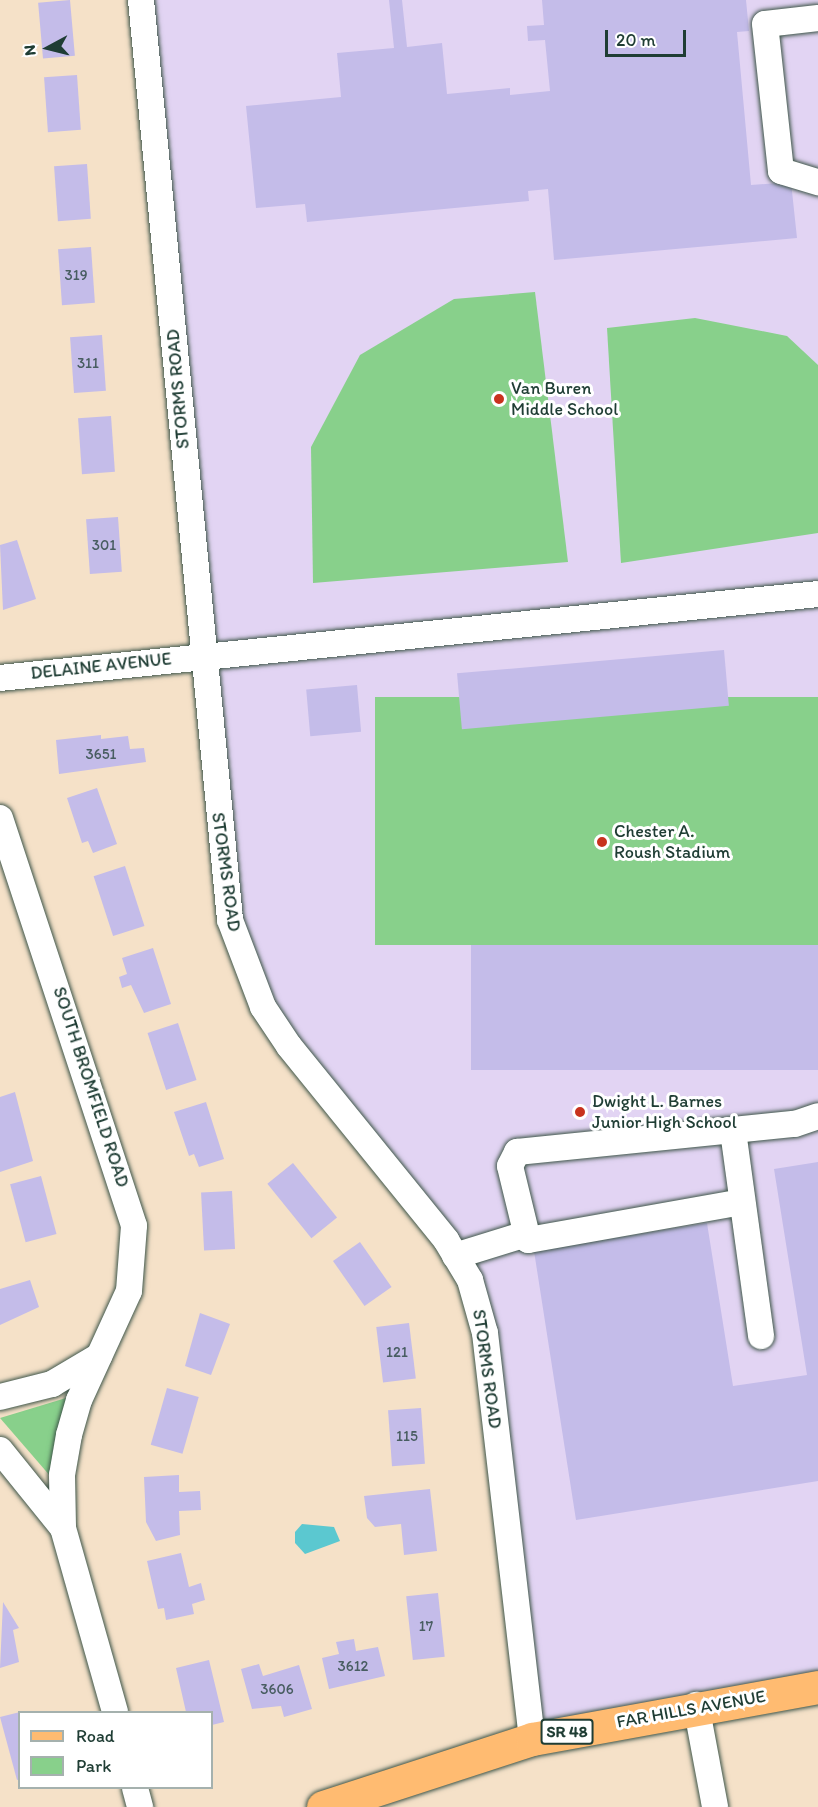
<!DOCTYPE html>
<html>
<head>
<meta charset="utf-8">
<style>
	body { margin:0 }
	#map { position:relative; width:818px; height:1807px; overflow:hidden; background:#f5e1c8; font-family:Itim,sans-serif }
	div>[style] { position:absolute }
	.built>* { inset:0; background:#e2d4f3 }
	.green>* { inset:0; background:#88d08b; transform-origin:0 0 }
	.water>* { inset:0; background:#5bc8d0 }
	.building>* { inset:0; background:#c4bce9; transform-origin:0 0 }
	.roads { filter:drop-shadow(0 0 2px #3f564a) drop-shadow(0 0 2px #3f564a) }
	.minor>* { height:26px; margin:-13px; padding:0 13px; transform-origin:13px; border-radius:13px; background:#fff }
	.major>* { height:33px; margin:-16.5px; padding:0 16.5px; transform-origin:16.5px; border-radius:16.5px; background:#ffbb71 }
	.dots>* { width:16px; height:16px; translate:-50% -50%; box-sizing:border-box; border:3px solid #fff; border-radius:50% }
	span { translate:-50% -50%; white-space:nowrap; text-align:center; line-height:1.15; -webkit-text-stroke:6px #fff; paint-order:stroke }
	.number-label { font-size:15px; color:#485d61 }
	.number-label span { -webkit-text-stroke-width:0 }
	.shield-label span { padding:2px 4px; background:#fff; border:2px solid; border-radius:4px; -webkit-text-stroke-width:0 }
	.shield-label { font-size:16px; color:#1f3d34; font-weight:700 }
	.street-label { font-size:18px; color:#1f3d34 }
	.poi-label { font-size:18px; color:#1f3d34 }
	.left { translate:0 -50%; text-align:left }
	.legend { position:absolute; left:18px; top:1711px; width:195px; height:78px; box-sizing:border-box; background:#fff; border:2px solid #a5b1ae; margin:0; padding:8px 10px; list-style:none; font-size:18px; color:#1f3d34 }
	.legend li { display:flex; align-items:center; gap:12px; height:30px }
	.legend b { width:30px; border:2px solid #a5b1ae }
	.north { position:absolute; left:18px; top:18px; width:60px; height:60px; -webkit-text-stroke:4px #fff; paint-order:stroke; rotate:263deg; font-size:16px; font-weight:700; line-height:24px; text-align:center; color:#1f3d34 }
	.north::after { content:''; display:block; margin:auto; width:21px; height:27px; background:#1f3d34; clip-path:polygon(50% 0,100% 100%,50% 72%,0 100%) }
	.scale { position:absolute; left:605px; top:30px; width:81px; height:27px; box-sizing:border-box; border:3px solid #1f3d34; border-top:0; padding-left:8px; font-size:18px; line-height:21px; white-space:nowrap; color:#1f3d34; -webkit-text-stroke:4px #fff; paint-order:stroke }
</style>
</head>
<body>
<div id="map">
	<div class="built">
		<i style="clip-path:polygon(141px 0,818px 0,818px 1687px,532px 1739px,481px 1309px,245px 967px)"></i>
	</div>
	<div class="green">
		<i style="clip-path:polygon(535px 292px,568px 562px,313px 583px,311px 447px,360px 355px,454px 299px)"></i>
		<i style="clip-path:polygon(695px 318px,787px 336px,818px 365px,818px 533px,621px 563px,607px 328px)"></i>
		<i style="left:818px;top:697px;width:248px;height:443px;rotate:90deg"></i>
		<i style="clip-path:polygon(66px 1398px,51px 1477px,0 1418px)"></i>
	</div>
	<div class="water">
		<i style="clip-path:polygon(302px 1524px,334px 1527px,340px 1541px,305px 1554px,295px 1543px,295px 1532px)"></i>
	</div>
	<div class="building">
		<i style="left:70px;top:0;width:56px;height:32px;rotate:85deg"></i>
		<i style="clip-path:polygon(389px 0,402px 0,407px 47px,442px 43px,447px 94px,510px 88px,510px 95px,550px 91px,545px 40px,528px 41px,527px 26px,544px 25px,542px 0,746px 0,749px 31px,737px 32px,751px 185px,791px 182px,797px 238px,554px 260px,548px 189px,528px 191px,529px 201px,307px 222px,305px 204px,256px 208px,246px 106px,341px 97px,337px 53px,394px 48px)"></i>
		<i style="left:77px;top:75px;width:55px;height:33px;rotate:86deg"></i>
		<i style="left:87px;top:164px;width:55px;height:33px;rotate:86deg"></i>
		<i style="left:91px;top:247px;width:56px;height:33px;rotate:86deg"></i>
		<i style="left:102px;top:335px;width:56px;height:32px;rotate:86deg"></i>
		<i style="left:111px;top:416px;width:56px;height:33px;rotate:86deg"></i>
		<i style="left:118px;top:517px;width:55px;height:32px;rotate:86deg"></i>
		<i style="clip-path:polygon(17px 540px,36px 599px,3px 610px,0 545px)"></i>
		<i style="left:724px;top:650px;width:56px;height:268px;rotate:85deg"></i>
		<i style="left:357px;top:685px;width:47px;height:51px;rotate:85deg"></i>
		<i style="clip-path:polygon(101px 735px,101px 739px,128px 736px,130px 749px,144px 748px,146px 762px,59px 774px,56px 740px)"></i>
		<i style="clip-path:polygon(97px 788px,117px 844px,93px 853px,88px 841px,82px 843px,67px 798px)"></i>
		<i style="left:125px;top:866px;width:63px;height:33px;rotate:72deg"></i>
		<i style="left:818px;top:945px;width:125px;height:347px;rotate:90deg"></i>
		<i style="clip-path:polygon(153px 948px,171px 1004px,144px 1013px,131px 985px,122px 988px,119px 977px,127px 974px,122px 958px)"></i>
		<i style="left:178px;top:1023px;width:60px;height:32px;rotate:72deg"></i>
		<i style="clip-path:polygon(15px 1092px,33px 1161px,0 1172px,0 1097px)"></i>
		<i style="clip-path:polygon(206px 1102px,224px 1159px,199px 1167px,194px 1154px,189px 1156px,174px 1112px)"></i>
		<i style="clip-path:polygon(818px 1162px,818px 1481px,576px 1520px,534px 1251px,707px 1223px,733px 1386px,807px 1375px,774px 1169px)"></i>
		<i style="left:293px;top:1163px;width:70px;height:33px;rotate:51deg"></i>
		<i style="left:41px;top:1176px;width:60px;height:32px;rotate:75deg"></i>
		<i style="left:232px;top:1191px;width:58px;height:31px;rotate:87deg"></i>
		<i style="left:360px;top:1242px;width:55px;height:33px;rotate:55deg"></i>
		<i style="clip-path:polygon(30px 1280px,39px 1307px,0 1325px,0 1289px)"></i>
		<i style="clip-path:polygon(200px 1313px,230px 1324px,211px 1375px,185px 1366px)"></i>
		<i style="left:409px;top:1323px;width:56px;height:33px;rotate:83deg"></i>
		<i style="left:167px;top:1388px;width:33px;height:59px;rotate:16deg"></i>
		<i style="left:421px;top:1408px;width:56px;height:33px;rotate:86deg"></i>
		<i style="clip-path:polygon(179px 1475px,179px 1492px,200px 1491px,201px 1510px,179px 1511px,180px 1535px,156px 1541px,146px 1522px,144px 1477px)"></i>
		<i style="clip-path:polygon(430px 1489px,437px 1551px,404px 1555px,401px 1524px,375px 1527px,367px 1518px,364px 1496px)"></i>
		<i style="clip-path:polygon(181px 1553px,189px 1587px,201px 1583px,205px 1600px,192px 1604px,194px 1614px,166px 1620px,164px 1608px,158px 1609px,147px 1561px)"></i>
		<i style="left:438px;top:1593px;width:64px;height:32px;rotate:84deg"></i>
		<i style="clip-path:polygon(3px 1602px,19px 1628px,13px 1630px,19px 1662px,0 1668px)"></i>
		<i style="clip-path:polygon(354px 1639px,356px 1651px,378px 1647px,385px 1676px,329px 1689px,322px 1658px,339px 1654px,336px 1642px)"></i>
		<i style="clip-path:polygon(209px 1660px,224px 1722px,212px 1725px,212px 1712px,186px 1712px,176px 1668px)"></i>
		<i style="clip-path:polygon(259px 1664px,263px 1676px,299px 1665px,312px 1709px,284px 1717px,281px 1706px,252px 1709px,241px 1669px)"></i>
		<i style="clip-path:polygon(20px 1712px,20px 1779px,17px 1780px,0 1717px)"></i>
	</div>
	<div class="roads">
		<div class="minor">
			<i style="left:141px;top:0;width:924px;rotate:84.47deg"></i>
			<i style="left:230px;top:920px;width:93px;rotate:69.2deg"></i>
			<i style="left:263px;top:1007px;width:47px;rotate:56.3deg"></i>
			<i style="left:289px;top:1046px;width:250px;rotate:51deg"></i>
			<i style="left:446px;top:1240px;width:47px;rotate:59deg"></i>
			<i style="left:470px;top:1280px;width:55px;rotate:74.2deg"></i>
			<i style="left:485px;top:1333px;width:409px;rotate:83.4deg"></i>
			<i style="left:818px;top:18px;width:53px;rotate:173.5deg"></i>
			<i style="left:765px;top:24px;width:148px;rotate:83.8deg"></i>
			<i style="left:781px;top:171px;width:39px;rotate:17deg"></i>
			<i style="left:0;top:678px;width:822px;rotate:-5.86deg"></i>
			<i style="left:0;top:818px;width:429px;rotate:71.8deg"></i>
			<i style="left:134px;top:1226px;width:65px;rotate:94.4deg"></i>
			<i style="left:129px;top:1291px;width:120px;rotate:114.6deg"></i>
			<i style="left:79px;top:1400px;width:36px;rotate:106deg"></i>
			<i style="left:69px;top:1435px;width:41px;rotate:99.9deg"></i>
			<i style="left:62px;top:1475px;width:53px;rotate:88.9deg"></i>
			<i style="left:733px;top:1131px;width:207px;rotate:82.2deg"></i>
			<i style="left:742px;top:1202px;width:217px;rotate:169.9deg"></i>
			<i style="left:528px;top:1240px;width:76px;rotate:-103.7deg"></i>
			<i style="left:510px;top:1166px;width:16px;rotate:-63deg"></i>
			<i style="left:517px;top:1152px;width:279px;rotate:-5.8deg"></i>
			<i style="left:795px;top:1124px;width:24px;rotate:-19deg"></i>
			<i style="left:455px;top:1256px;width:71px;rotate:-17.2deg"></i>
			<i style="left:0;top:1397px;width:54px;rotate:-14deg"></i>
			<i style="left:52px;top:1384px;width:55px;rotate:-30.8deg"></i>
			<i style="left:0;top:1450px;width:100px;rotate:51.1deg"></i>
			<i style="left:63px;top:1528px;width:191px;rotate:74.2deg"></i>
			<i style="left:696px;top:1705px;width:104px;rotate:79.4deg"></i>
			<i style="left:135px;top:1788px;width:20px;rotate:75deg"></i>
		</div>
		<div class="major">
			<i style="left:323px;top:1807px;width:220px;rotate:-18deg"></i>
			<i style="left:532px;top:1739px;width:291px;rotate:-10.3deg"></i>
		</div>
	</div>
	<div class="dots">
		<i style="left:499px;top:399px;background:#c8321e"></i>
		<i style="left:602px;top:842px;background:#c8321e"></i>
		<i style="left:580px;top:1112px;background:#c8321e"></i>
	</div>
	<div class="number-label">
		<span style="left:76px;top:276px">319</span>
		<span style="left:88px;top:364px">311</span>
		<span style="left:104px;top:546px">301</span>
		<span style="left:101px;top:755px">3651</span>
		<span style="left:397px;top:1353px">121</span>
		<span style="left:407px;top:1437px">115</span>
		<span style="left:426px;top:1627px">17</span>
		<span style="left:353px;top:1667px">3612</span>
		<span style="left:277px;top:1690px">3606</span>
	</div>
	<div class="shield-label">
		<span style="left:567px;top:1732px">SR 48</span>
	</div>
	<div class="street-label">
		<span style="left:178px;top:389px;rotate:-95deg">STORMS ROAD</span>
		<span style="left:101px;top:666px;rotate:-6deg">DELAINE AVENUE</span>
		<span style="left:226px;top:872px;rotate:82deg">STORMS ROAD</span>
		<span style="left:91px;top:1087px;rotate:72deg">SOUTH BROMFIELD ROAD</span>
		<span style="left:487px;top:1369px;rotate:82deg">STORMS ROAD</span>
		<span style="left:691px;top:1709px;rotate:-10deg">FAR HILLS AVENUE</span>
	</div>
	<div class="poi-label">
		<span class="left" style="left:511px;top:399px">Van Buren<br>Middle School</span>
		<span class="left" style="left:614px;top:842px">Chester A.<br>Roush Stadium</span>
		<span class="left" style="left:592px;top:1112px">Dwight L. Barnes<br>Junior High School</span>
	</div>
	<ul class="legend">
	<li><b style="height:8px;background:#ffbb71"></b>Road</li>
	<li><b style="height:16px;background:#88d08b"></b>Park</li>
	</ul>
	<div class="north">N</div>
	<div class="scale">20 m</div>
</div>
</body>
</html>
